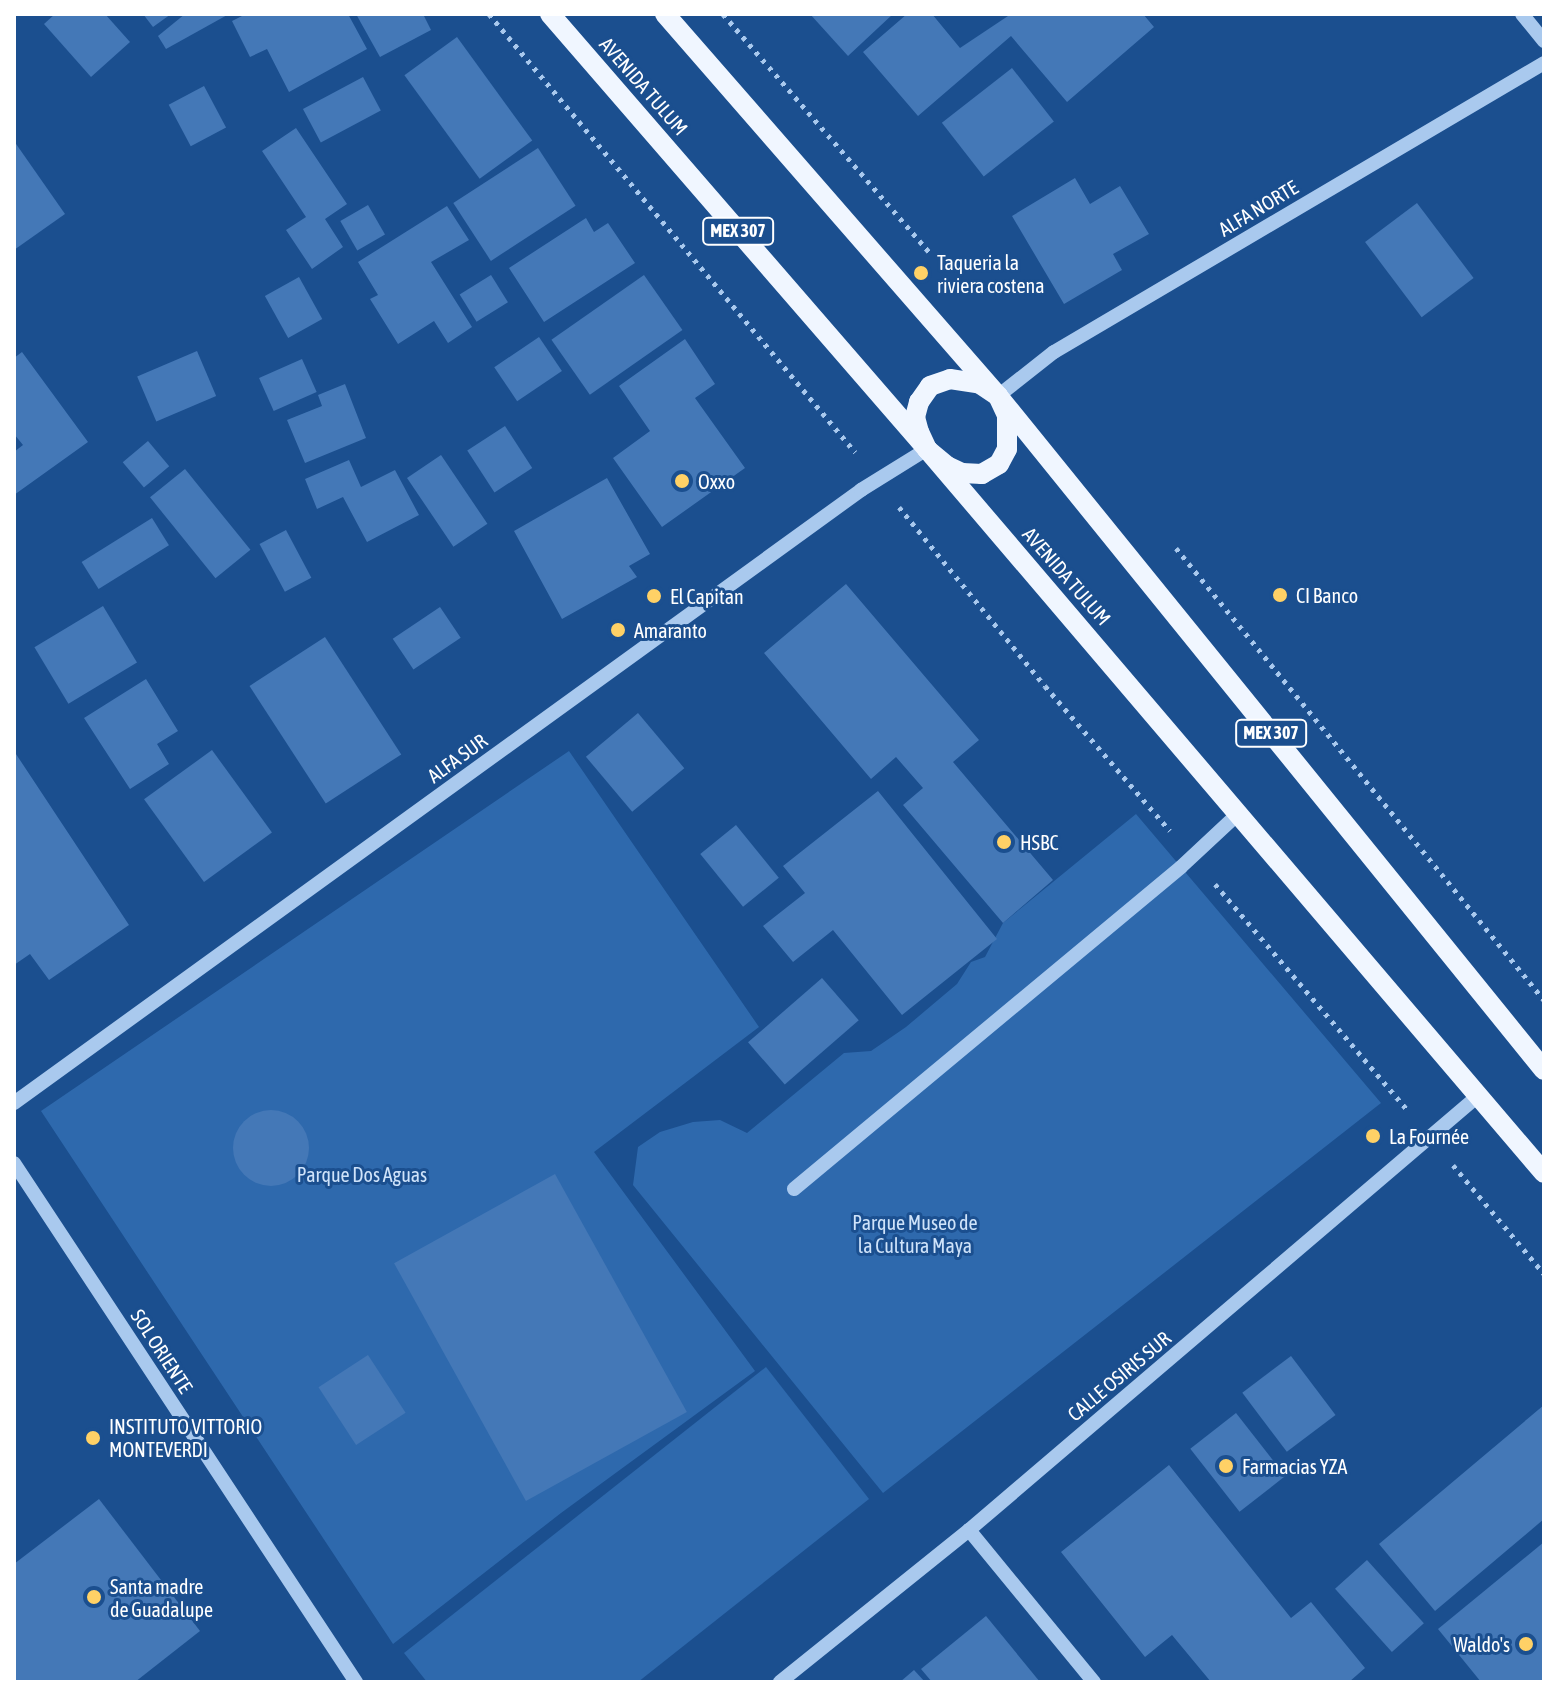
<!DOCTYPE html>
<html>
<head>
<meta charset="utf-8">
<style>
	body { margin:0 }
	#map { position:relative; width:1558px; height:1696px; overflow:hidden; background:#1b4f8f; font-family:"Asap Condensed",sans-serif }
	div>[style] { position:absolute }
	.green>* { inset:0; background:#2e69ad }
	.building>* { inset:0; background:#4478b7; transform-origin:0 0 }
	.round { border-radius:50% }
	.path>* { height:5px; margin-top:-2.5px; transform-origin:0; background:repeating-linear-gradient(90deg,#a9c9ee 0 4px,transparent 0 10px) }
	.minor>* { height:14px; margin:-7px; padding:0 7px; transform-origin:7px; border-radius:7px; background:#a9c9ee }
	.major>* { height:20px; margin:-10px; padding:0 10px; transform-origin:10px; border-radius:10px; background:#f0f6ff }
	.dots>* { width:22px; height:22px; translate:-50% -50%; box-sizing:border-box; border:4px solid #1b4f8f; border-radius:50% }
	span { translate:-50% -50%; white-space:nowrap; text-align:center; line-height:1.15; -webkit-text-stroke:6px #1b4f8f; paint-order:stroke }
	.shield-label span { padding:2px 6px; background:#1b4f8f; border:2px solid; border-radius:6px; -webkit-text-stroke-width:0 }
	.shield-label { font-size:18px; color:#fff; font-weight:700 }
	.street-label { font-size:20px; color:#fff }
	.poi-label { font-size:20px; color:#fff }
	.left { translate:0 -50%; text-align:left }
	.right { translate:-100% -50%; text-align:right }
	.park-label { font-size:20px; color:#cfe3fa }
	.frame { position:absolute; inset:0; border:16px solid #fff; pointer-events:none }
</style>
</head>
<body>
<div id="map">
	<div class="green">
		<i style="clip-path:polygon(569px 751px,759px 1027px,594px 1152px,755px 1371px,561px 1513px,393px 1644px,41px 1111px)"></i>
		<i style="clip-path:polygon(1136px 814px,1381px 1103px,883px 1493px,633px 1185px,638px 1147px,660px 1132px,693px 1122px,720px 1120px,747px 1133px,844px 1053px,871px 1051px,906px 1027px,957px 984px,971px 962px,985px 957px,1003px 923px)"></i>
		<i style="clip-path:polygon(766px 1367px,869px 1499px,638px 1682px,427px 1682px,404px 1653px)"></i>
	</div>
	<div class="building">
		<i style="clip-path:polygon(55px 14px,105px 14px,130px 42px,91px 77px,44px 24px)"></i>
		<i style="clip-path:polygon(143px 14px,171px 14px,153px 27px)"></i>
		<i style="clip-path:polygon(185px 14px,229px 14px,166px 49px,158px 36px)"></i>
		<i style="clip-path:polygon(246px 14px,348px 14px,367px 49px,289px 92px,267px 49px,250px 57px,232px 21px)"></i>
		<i style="clip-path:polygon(356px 14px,423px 14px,431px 30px,380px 57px)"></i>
		<i style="clip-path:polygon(810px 14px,893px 14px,848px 56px)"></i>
		<i style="clip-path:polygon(907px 14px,932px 14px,960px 48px,1011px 14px,1143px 14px,1154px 27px,1067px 102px,1011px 36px,918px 116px,863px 52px)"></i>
		<i style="left:457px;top:37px;width:128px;height:65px;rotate:54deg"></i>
		<i style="left:1012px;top:68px;width:68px;height:89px;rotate:52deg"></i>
		<i style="left:363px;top:77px;width:38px;height:68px;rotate:62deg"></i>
		<i style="left:204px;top:86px;width:47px;height:40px;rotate:62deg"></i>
		<i style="clip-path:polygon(296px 128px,347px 204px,325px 219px,343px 247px,312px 269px,286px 230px,306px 217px,262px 151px)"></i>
		<i style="clip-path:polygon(14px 141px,65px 214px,14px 250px)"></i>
		<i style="left:538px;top:148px;width:69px;height:101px;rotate:57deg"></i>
		<i style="clip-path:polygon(1075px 178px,1090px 204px,1120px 186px,1149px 234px,1113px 254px,1122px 270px,1064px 304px,1012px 216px)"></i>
		<i style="left:1417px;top:203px;width:94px;height:65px;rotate:53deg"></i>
		<i style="left:368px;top:205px;width:34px;height:32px;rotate:60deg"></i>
		<i style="clip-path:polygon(447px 206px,469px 240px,431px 262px,472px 327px,448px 343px,434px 321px,398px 344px,370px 299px,378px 295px,358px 262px)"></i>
		<i style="clip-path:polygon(586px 218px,594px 232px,608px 223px,635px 263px,544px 322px,509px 268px)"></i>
		<i style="left:491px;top:275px;width:32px;height:37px;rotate:58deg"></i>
		<i style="left:644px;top:275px;width:67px;height:113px;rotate:55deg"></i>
		<i style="left:299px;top:277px;width:48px;height:39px;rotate:61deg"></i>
		<i style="left:539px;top:337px;width:41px;height:54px;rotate:56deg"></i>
		<i style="clip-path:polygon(685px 339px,715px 384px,695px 398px,745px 468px,662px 527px,613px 458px,650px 431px,619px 386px)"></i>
		<i style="left:197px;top:351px;width:49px;height:65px;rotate:67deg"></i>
		<i style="clip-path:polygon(22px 352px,88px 442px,14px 495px,14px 452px,23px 445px,14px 434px,14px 358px)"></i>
		<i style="left:302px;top:359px;width:36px;height:47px;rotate:66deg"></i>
		<i style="clip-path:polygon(345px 384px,366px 438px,305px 463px,287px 420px,322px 406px,318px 395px)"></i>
		<i style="left:505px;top:426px;width:50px;height:45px;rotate:57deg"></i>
		<i style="left:148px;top:441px;width:33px;height:33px;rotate:50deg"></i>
		<i style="left:441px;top:455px;width:83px;height:41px;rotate:56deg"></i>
		<i style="clip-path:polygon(349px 460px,361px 487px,395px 470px,419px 515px,367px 542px,343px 497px,317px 509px,305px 479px)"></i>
		<i style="left:185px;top:469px;width:104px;height:45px;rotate:51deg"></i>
		<i style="clip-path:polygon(607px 478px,650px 554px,629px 566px,637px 577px,562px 619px,514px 531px)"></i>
		<i style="left:152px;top:518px;width:32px;height:83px;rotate:58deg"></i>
		<i style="left:286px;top:530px;width:54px;height:30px;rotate:62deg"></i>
		<i style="clip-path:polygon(846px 584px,979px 740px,953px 762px,1053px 880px,1003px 923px,903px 805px,923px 788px,896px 757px,871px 779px,764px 653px)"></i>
		<i style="left:103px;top:606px;width:66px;height:80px;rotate:59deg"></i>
		<i style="left:440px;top:607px;width:37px;height:57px;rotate:56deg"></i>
		<i style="left:325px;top:637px;width:140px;height:90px;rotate:57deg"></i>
		<i style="clip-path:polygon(146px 679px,178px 731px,157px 744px,169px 764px,130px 789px,84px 718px)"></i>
		<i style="left:638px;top:713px;width:72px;height:68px;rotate:50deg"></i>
		<i style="left:212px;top:750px;width:102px;height:84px;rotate:54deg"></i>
		<i style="clip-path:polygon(14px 751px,129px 925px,49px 980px,30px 954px,14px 965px)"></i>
		<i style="clip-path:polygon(878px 791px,997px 939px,902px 1015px,833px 930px,793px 962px,763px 926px,805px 893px,783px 866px)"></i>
		<i style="left:736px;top:825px;width:68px;height:46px;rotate:51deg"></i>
		<i style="left:822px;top:978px;width:56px;height:98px;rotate:49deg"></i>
		<i class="round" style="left:233px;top:1110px;width:76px;height:76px"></i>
		<i style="left:555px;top:1174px;width:272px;height:184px;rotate:61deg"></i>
		<i style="left:368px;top:1355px;width:69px;height:59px;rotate:57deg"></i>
		<i style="left:1291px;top:1356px;width:74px;height:61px;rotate:53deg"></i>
		<i style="clip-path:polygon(1544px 1405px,1544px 1519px,1435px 1611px,1379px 1544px)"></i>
		<i style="left:1236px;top:1413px;width:80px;height:58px;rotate:52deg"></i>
		<i style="clip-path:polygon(1169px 1465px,1291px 1618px,1311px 1602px,1365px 1668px,1349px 1682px,1211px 1682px,1172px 1635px,1145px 1657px,1061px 1552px)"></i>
		<i style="clip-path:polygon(99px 1499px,200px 1631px,135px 1682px,14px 1682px,14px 1564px)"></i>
		<i style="clip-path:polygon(1544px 1542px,1544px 1682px,1481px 1682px,1438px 1629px)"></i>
		<i style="left:1367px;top:1560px;width:85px;height:43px;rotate:48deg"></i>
		<i style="clip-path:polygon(986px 1616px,1040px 1682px,932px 1682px,921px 1669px)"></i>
		<i style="clip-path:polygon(914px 1670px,925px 1682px,900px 1682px)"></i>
	</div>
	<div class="path">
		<i style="left:489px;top:14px;width:571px;rotate:50.12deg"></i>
		<i style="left:723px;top:14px;width:315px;rotate:49.1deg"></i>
		<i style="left:899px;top:507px;width:231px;rotate:50.8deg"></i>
		<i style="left:1045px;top:686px;width:191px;rotate:49.2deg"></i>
		<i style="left:1176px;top:548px;width:583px;rotate:50.85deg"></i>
		<i style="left:1215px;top:884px;width:298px;rotate:49.6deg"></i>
		<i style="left:1453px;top:1165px;width:142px;rotate:50.1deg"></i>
	</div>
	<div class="minor">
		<i style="left:1522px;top:14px;width:35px;rotate:51deg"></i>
		<i style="left:998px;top:396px;width:71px;rotate:-38.2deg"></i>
		<i style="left:1054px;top:352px;width:569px;rotate:-30.53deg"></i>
		<i style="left:14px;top:1103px;width:1046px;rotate:-35.89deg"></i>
		<i style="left:861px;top:490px;width:78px;rotate:-31.8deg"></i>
		<i style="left:14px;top:1163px;width:622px;rotate:56.62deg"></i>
		<i style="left:794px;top:1189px;width:503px;rotate:-39.76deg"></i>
		<i style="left:1181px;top:867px;width:79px;rotate:-43deg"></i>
		<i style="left:969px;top:1530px;width:197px;rotate:50.6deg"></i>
		<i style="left:780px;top:1682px;width:243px;rotate:-38.8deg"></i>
		<i style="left:969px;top:1530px;width:670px;rotate:-40.46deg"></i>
	</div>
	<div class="major">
		<i style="left:550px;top:14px;width:576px;rotate:49.09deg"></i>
		<i style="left:927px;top:449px;width:951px;rotate:49.56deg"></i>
		<i style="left:665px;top:14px;width:507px;rotate:48.92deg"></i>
		<i style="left:998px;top:396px;width:867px;rotate:50.99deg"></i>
		<i style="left:950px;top:379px;width:30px;rotate:9deg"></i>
		<i style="left:980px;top:384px;width:22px;rotate:34deg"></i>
		<i style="left:998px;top:396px;width:21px;rotate:65deg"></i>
		<i style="left:1007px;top:415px;width:34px;rotate:90deg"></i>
		<i style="left:1007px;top:449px;width:17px;rotate:118deg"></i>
		<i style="left:999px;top:464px;width:20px;rotate:150deg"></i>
		<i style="left:982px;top:474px;width:20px;rotate:-177deg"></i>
		<i style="left:962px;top:473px;width:17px;rotate:-155deg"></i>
		<i style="left:947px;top:466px;width:26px;rotate:-140deg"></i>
		<i style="left:927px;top:449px;width:19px;rotate:-115deg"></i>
		<i style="left:919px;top:432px;width:16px;rotate:-105deg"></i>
		<i style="left:915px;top:417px;width:16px;rotate:-75deg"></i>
		<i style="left:919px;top:402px;width:19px;rotate:-55deg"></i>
		<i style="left:930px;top:386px;width:21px;rotate:-19deg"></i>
	</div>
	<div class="dots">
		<i style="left:921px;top:273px;background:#ffd166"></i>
		<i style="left:682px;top:481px;background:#ffd166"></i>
		<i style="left:1280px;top:595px;background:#ffd166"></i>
		<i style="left:654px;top:596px;background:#ffd166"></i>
		<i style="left:618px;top:630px;background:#ffd166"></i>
		<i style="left:1004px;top:842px;background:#ffd166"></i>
		<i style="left:1373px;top:1136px;background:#ffd166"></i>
		<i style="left:93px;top:1438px;background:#ffd166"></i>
		<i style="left:1226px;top:1466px;background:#ffd166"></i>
		<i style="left:94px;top:1597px;background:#ffd166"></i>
		<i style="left:1526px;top:1644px;background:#ffd166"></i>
	</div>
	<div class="shield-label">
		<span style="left:738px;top:231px">MEX 307</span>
		<span style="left:1271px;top:733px">MEX 307</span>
	</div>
	<div class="street-label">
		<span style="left:644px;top:86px;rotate:49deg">AVENIDA TULUM</span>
		<span style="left:1258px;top:208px;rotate:-31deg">ALFA NORTE</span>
		<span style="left:1067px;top:576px;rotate:49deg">AVENIDA TULUM</span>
		<span style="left:457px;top:758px;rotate:-36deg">ALFA SUR</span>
		<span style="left:162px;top:1351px;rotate:57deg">SOL ORIENTE</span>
		<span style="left:1119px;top:1376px;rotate:-40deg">CALLE OSIRIS SUR</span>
	</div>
	<div class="poi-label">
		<span class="left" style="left:937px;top:274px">Taqueria la<br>riviera costena</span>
		<span class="left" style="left:698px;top:481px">Oxxo</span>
		<span class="left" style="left:1296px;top:595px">CI Banco</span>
		<span class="left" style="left:670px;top:596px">El Capitan</span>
		<span class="left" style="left:634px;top:630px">Amaranto</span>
		<span class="left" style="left:1020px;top:842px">HSBC</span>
		<span class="left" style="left:1389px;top:1136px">La Fournée</span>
		<span class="left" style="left:109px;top:1438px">INSTITUTO VITTORIO<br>MONTEVERDI</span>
		<span class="left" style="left:1242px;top:1466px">Farmacias YZA</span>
		<span class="left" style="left:110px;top:1598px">Santa madre<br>de Guadalupe</span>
		<span class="right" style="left:1510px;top:1644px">Waldo's</span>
	</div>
	<div class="park-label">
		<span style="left:362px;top:1174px">Parque Dos Aguas</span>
		<span style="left:915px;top:1234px">Parque Museo de<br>la Cultura Maya</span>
	</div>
	<div class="frame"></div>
</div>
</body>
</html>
